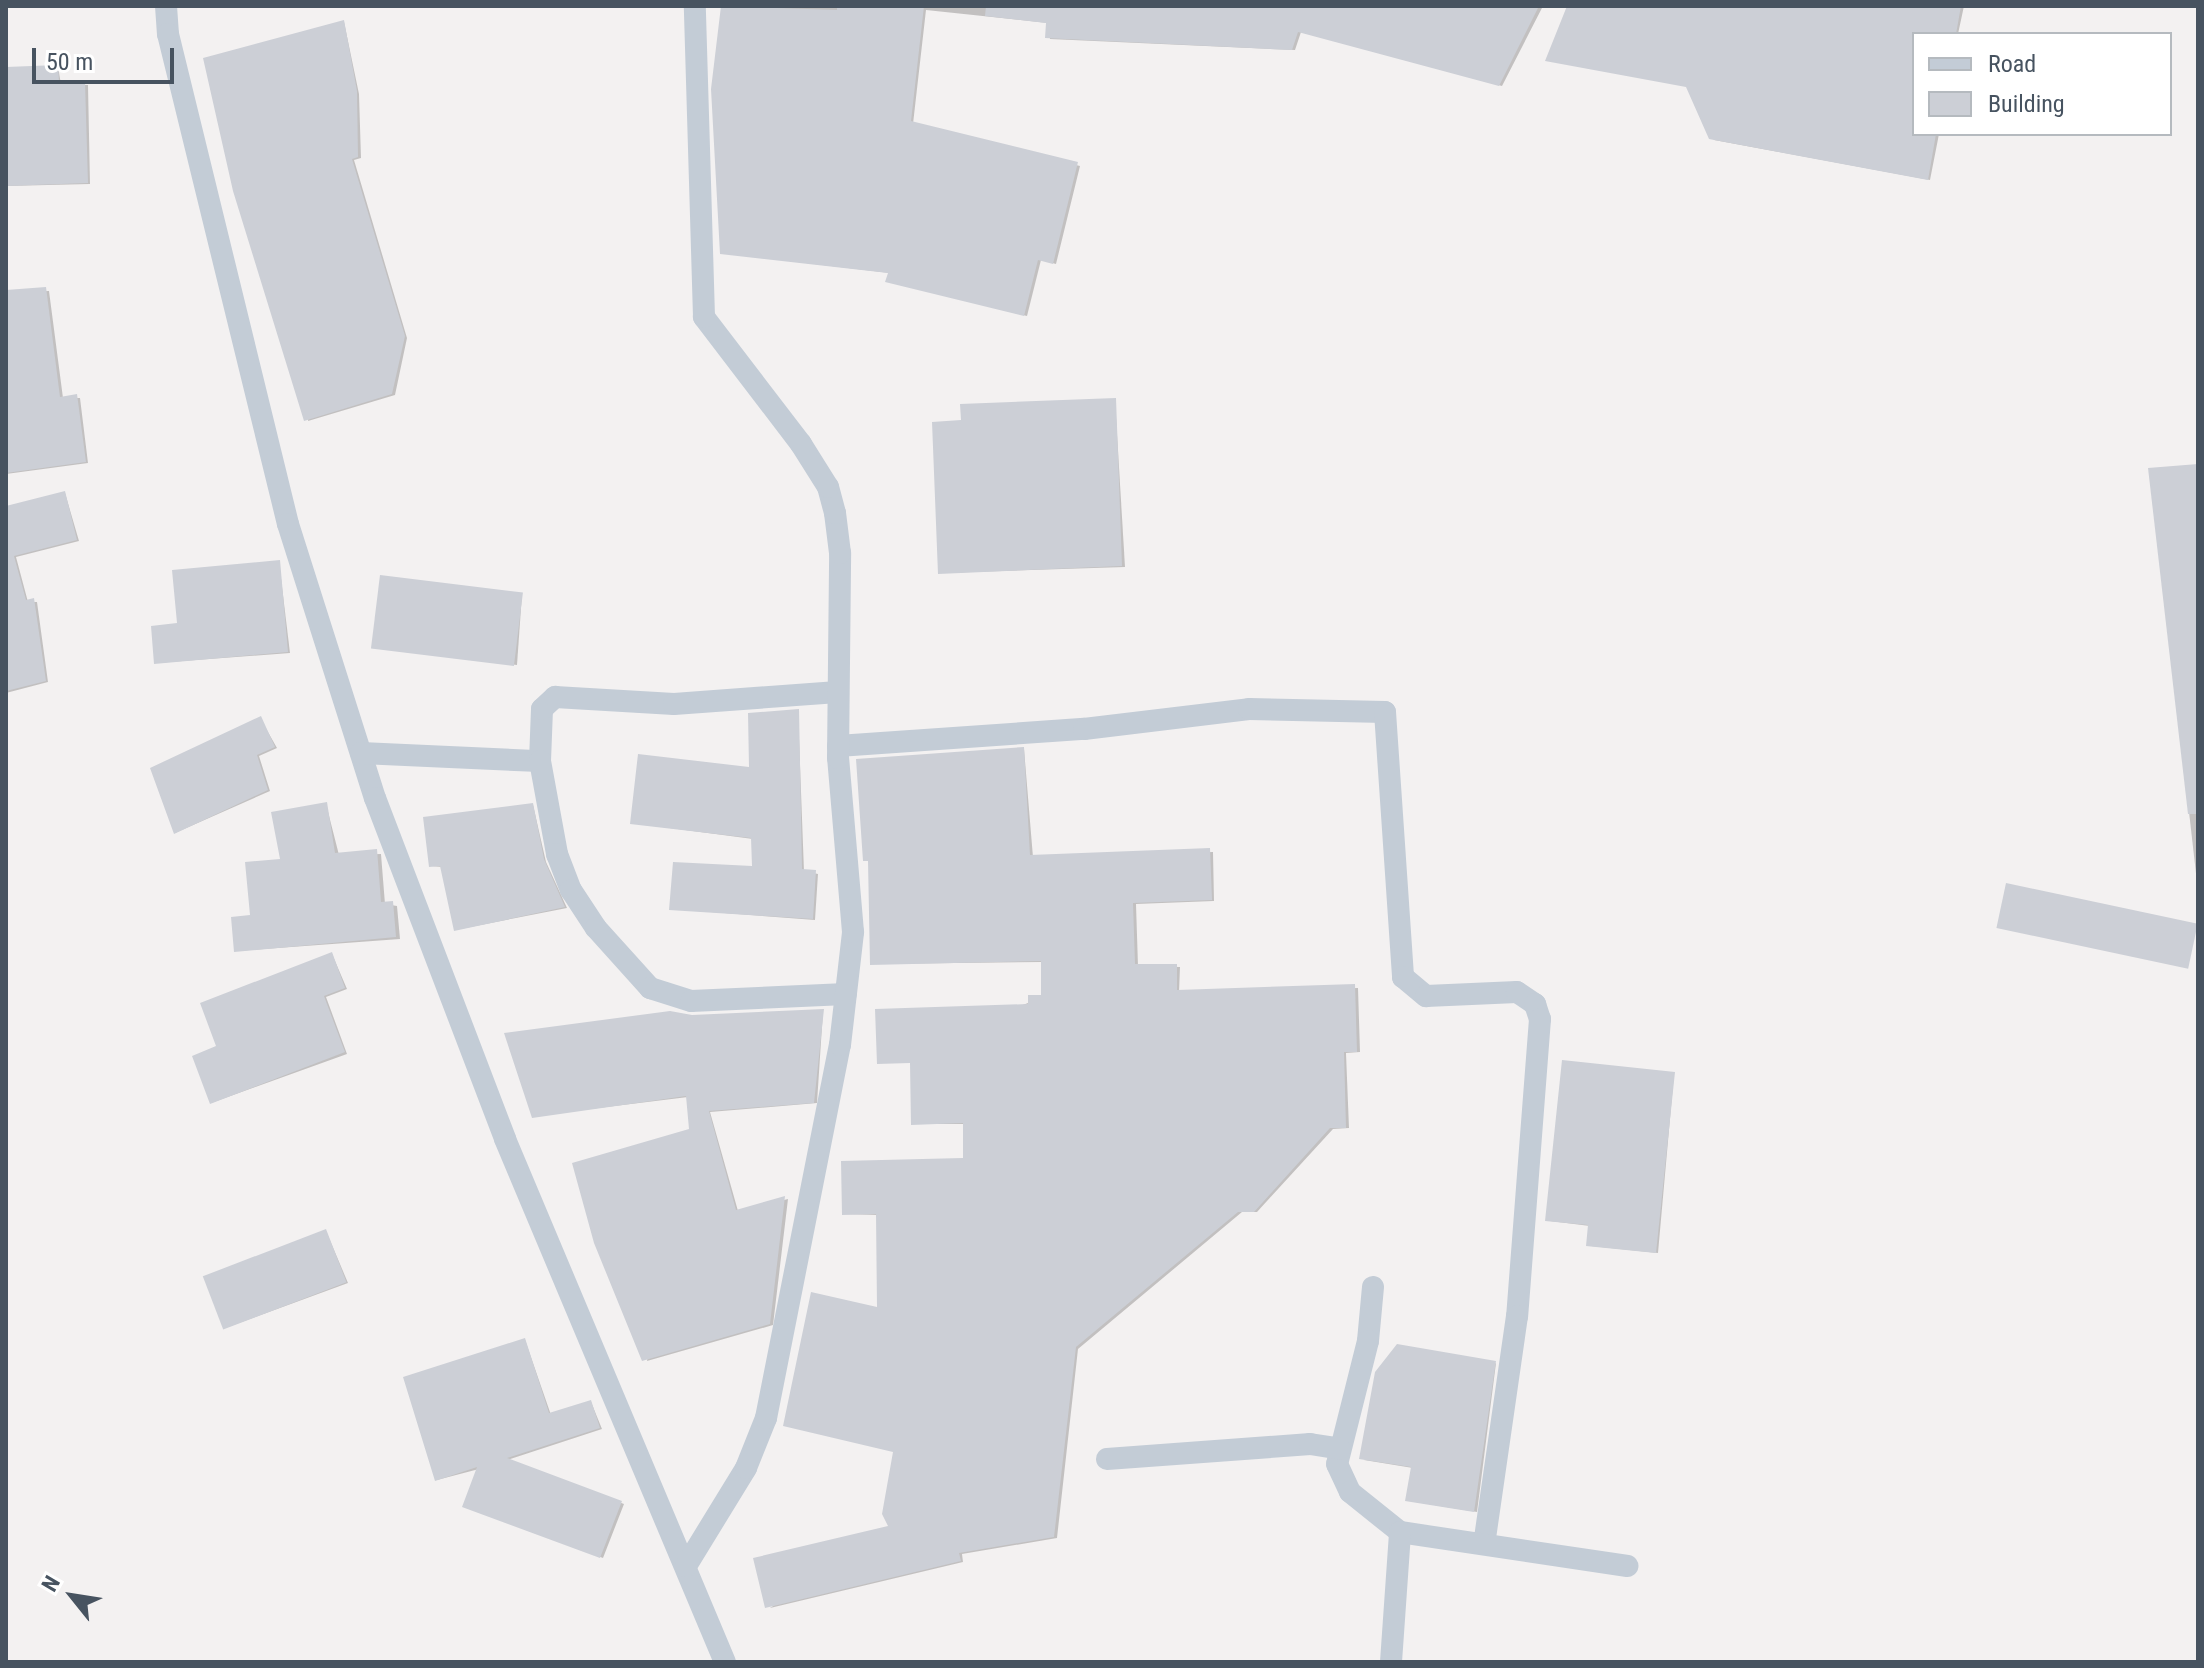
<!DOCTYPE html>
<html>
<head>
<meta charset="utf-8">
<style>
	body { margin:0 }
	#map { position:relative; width:2204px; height:1668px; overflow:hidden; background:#f3f1f1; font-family:"Roboto Condensed",sans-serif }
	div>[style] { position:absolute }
	.shadow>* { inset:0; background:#0003 }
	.building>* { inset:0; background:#cccfd6; transform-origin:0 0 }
	.minor>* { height:22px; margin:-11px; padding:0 11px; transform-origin:11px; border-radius:11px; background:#c3ccd6 }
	span { translate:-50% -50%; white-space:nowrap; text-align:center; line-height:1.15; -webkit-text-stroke:8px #fff; paint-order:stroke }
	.frame { position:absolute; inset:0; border:8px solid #475360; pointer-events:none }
	.legend { position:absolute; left:1912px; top:32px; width:260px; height:104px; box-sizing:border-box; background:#fff; border:2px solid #b5babf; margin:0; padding:10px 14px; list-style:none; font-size:24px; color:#475360 }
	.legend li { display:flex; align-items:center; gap:16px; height:40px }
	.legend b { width:40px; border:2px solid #b5babf }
	.north { position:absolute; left:32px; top:1556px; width:80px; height:80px; -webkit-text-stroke:6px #fff; paint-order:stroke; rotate:300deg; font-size:22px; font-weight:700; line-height:32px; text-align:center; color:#475360 }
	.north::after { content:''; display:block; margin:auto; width:28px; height:36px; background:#475360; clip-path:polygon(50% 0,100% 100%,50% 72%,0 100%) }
	.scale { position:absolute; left:32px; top:48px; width:142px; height:36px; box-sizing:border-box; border:4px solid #475360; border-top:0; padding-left:10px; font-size:24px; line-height:28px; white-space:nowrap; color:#475360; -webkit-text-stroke:6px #fff; paint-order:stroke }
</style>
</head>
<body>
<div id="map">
	<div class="shadow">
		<i style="clip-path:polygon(723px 6px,1543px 6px,1502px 86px,1301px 32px,1295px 50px,1050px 39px,1048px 23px,926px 10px,913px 124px,1080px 166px,1056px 264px,1041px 260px,1027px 316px,891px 282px,890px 273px,722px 253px,713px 89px)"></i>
		<i style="clip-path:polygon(1569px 6px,1964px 6px,1958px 34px,1914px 34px,1914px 134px,1939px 134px,1930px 180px,1714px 140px,1688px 87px)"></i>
		<i style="clip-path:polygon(344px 22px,359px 94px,361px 158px,354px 160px,407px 338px,395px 395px,308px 421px)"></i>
		<i style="clip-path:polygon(58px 67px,61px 84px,88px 85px,90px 184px,6px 186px,6px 69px)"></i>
		<i style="clip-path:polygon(49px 291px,63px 398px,80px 398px,88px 463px,6px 474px,6px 292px)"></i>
		<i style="clip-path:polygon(1115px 400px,1125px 567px,940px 573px,963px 422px)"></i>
		<i style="clip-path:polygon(2198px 466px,2198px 891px,2150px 469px)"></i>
		<i style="clip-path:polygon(65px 493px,79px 541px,16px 557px,28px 602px,37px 602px,48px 682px,6px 693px,6px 508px)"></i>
		<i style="clip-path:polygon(279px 562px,290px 653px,156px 663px,179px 625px)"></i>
		<i style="clip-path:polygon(522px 594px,517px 665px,373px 647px)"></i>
		<i style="clip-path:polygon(798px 711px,804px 871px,818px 874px,815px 920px,671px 909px,754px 868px,753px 839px,632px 823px,752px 769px)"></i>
		<i style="clip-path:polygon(260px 718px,277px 748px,259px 756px,270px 791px,175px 833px)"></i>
		<i style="clip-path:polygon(1024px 749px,1033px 857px,1213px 852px,1214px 901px,1136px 904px,1138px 966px,1180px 967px,1179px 992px,1358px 988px,1360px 1052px,1346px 1053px,1349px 1128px,1333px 1129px,1257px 1212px,1242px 1212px,1078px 1349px,1057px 1538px,962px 1554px,963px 1562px,770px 1608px,891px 1528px,895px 1452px,879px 1310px,878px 1215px,844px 1214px,965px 1160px,965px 1124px,913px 1124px,912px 1063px,879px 1063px,1043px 997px,1043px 962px,872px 964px,870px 861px,864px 860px)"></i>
		<i style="clip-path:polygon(326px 804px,339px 855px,381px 854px,385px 904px,397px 906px,400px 939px,236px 951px,282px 860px)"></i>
		<i style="clip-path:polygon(533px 805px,546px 862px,567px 908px,455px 930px,442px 867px,431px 866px)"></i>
		<i style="clip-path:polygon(332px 954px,347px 989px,326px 997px,347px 1054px,211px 1103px,219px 1048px)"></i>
		<i style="clip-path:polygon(823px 1011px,817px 1103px,710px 1112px,738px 1211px,788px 1199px,773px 1325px,647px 1361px,691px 1131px,688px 1097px,533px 1116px,691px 1017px)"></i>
		<i style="clip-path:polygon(1674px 1074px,1658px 1253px,1591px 1246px,1590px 1226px,1550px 1221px)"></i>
		<i style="clip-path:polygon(326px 1231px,348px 1283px,225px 1328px)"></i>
		<i style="clip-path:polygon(525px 1340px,551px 1415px,591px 1402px,602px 1429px,507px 1460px,624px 1504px,603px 1558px,468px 1507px,479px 1469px,437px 1480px)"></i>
		<i style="clip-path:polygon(1496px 1363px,1477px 1512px,1410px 1501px,1413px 1468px,1364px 1460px)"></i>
	</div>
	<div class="building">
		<i style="clip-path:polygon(721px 6px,837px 10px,837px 6px,924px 6px,911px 121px,1078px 162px,1053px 264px,1038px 260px,1024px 316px,885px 282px,888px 273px,720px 254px,711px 89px)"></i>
		<i style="clip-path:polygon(986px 6px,1539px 6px,1499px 86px,1298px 32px,1292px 50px,1045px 38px,1046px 23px,985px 16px)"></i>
		<i style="clip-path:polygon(1567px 6px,1961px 6px,1956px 34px,1914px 34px,1914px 134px,1936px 134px,1928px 180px,1709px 139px,1686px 87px,1545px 61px)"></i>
		<i style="clip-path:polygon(344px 20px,357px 91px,358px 157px,352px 159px,405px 336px,392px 394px,304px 421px,233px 191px,203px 58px)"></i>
		<i style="clip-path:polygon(58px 65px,59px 82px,85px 82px,88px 183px,6px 186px,6px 67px)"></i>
		<i style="clip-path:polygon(46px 287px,60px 397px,77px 394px,86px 462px,6px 473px,6px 290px)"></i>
		<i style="clip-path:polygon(1116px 398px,1122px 566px,938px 574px,932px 422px,961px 420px,960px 404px)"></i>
		<i style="clip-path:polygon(2198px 464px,2198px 814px,2188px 814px,2148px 468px)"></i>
		<i style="clip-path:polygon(65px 491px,77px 540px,14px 556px,26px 600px,34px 598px,46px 681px,6px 691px,6px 506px)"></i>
		<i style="clip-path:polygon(280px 560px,288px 652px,154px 664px,151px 626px,177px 623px,172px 570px)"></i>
		<i style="left:380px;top:575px;width:144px;height:74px;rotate:7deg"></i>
		<i style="clip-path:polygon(799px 709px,802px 869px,816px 870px,813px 919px,669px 910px,673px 862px,752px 866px,751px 838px,630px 824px,638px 754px,749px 767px,748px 713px)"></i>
		<i style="clip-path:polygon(261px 716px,275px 747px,257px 755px,268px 790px,174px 834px,150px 768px)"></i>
		<i style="clip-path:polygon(1024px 747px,1030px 855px,1210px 848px,1212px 900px,1133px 903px,1135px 964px,1177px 964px,1177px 990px,1355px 984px,1357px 1052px,1344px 1052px,1346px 1128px,1330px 1128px,1254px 1212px,1238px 1212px,1076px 1347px,1054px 1537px,959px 1553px,961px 1561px,765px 1608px,753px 1558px,888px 1526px,882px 1514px,893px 1452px,783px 1426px,811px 1292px,877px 1307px,876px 1214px,842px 1215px,841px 1161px,963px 1158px,963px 1123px,911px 1125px,910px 1063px,877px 1064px,875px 1009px,1028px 1004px,1028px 995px,1041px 995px,1041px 961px,870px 965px,868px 861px,863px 861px,856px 759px)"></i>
		<i style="clip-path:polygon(327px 802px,335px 853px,377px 849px,381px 902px,393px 901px,396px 937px,234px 952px,231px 917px,250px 915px,245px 862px,280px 859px,271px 812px)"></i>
		<i style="clip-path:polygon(533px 803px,544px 859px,565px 907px,454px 931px,440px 866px,429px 867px,423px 817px)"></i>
		<i style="left:2006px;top:883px;width:196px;height:46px;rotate:12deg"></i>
		<i style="clip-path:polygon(332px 952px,345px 988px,324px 996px,345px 1052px,210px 1104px,192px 1056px,216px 1046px,200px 1003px)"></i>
		<i style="clip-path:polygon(824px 1009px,814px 1103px,709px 1111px,736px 1210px,785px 1196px,770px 1324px,642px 1361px,594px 1243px,572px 1163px,689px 1129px,686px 1096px,532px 1118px,504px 1033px,670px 1011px,692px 1015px)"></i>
		<i style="clip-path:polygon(1562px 1060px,1675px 1072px,1656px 1253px,1586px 1246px,1588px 1225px,1545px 1221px)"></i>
		<i style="left:326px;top:1229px;width:57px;height:132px;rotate:69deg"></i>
		<i style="clip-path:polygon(525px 1338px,549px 1413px,591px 1400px,600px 1428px,507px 1458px,622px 1501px,600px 1558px,462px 1507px,477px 1467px,435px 1481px,403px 1377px)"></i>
		<i style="clip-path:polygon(1397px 1344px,1496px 1361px,1474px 1512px,1405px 1501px,1411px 1467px,1359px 1459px,1375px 1372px)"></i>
	</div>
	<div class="minor">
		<i style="left:166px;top:6px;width:28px;rotate:86deg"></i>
		<i style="left:168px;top:34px;width:504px;rotate:76.24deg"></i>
		<i style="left:288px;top:524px;width:287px;rotate:72.4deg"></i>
		<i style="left:375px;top:798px;width:365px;rotate:69.1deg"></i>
		<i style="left:505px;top:1139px;width:567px;rotate:67.19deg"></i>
		<i style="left:838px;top:746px;width:247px;rotate:-4deg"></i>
		<i style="left:1084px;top:729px;width:166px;rotate:-6.9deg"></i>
		<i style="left:1249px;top:709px;width:136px;rotate:1.3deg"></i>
		<i style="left:1385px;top:712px;width:266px;rotate:86.1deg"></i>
		<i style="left:1403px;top:977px;width:30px;rotate:40deg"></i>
		<i style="left:1426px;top:996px;width:91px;rotate:-2.5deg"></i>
		<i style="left:1517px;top:992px;width:22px;rotate:34deg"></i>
		<i style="left:1535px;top:1004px;width:16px;rotate:72deg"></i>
		<i style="left:1540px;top:1019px;width:298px;rotate:94.4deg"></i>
		<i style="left:1517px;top:1316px;width:230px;rotate:98.2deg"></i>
		<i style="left:361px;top:753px;width:179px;rotate:2.6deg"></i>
		<i style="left:540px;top:761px;width:52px;rotate:-87.8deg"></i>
		<i style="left:542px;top:709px;width:18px;rotate:-43deg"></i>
		<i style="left:555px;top:697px;width:119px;rotate:3.4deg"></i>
		<i style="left:674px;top:704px;width:164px;rotate:-4.2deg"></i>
		<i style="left:540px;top:761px;width:95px;rotate:79.6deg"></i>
		<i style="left:557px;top:854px;width:39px;rotate:69deg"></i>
		<i style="left:571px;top:890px;width:45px;rotate:56.7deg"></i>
		<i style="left:596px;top:928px;width:81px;rotate:48deg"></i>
		<i style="left:650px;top:988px;width:43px;rotate:17.6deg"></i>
		<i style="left:691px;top:1001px;width:155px;rotate:-2.6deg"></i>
		<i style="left:1373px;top:1287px;width:54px;rotate:95.3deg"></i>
		<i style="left:1368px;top:1341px;width:127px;rotate:104.1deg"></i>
		<i style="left:1337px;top:1464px;width:31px;rotate:65deg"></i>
		<i style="left:1350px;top:1492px;width:64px;rotate:38.7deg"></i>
		<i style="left:1400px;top:1532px;width:230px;rotate:8.5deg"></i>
		<i style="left:1107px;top:1459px;width:204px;rotate:-4.2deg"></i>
		<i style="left:1310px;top:1444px;width:30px;rotate:9deg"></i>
		<i style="left:686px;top:1566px;width:115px;rotate:-58.5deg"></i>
		<i style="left:746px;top:1468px;width:54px;rotate:-68.2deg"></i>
		<i style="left:766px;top:1418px;width:380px;rotate:-78.8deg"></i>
		<i style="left:840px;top:1045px;width:114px;rotate:-83.4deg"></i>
		<i style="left:853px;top:932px;width:175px;rotate:-94.9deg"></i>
		<i style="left:838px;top:758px;width:205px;rotate:-89.4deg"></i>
		<i style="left:840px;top:553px;width:40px;rotate:-97.1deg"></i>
		<i style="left:835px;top:513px;width:27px;rotate:-105deg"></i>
		<i style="left:828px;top:487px;width:51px;rotate:-122.1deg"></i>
		<i style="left:801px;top:444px;width:160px;rotate:-127.4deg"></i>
		<i style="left:704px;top:317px;width:311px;rotate:-91.7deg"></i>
		<i style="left:1391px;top:1662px;width:130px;rotate:-86deg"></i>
	</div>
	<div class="frame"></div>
	<ul class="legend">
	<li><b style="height:10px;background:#c3ccd6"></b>Road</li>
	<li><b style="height:22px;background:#cccfd6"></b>Building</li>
	</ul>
	<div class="north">N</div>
	<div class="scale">50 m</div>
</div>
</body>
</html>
